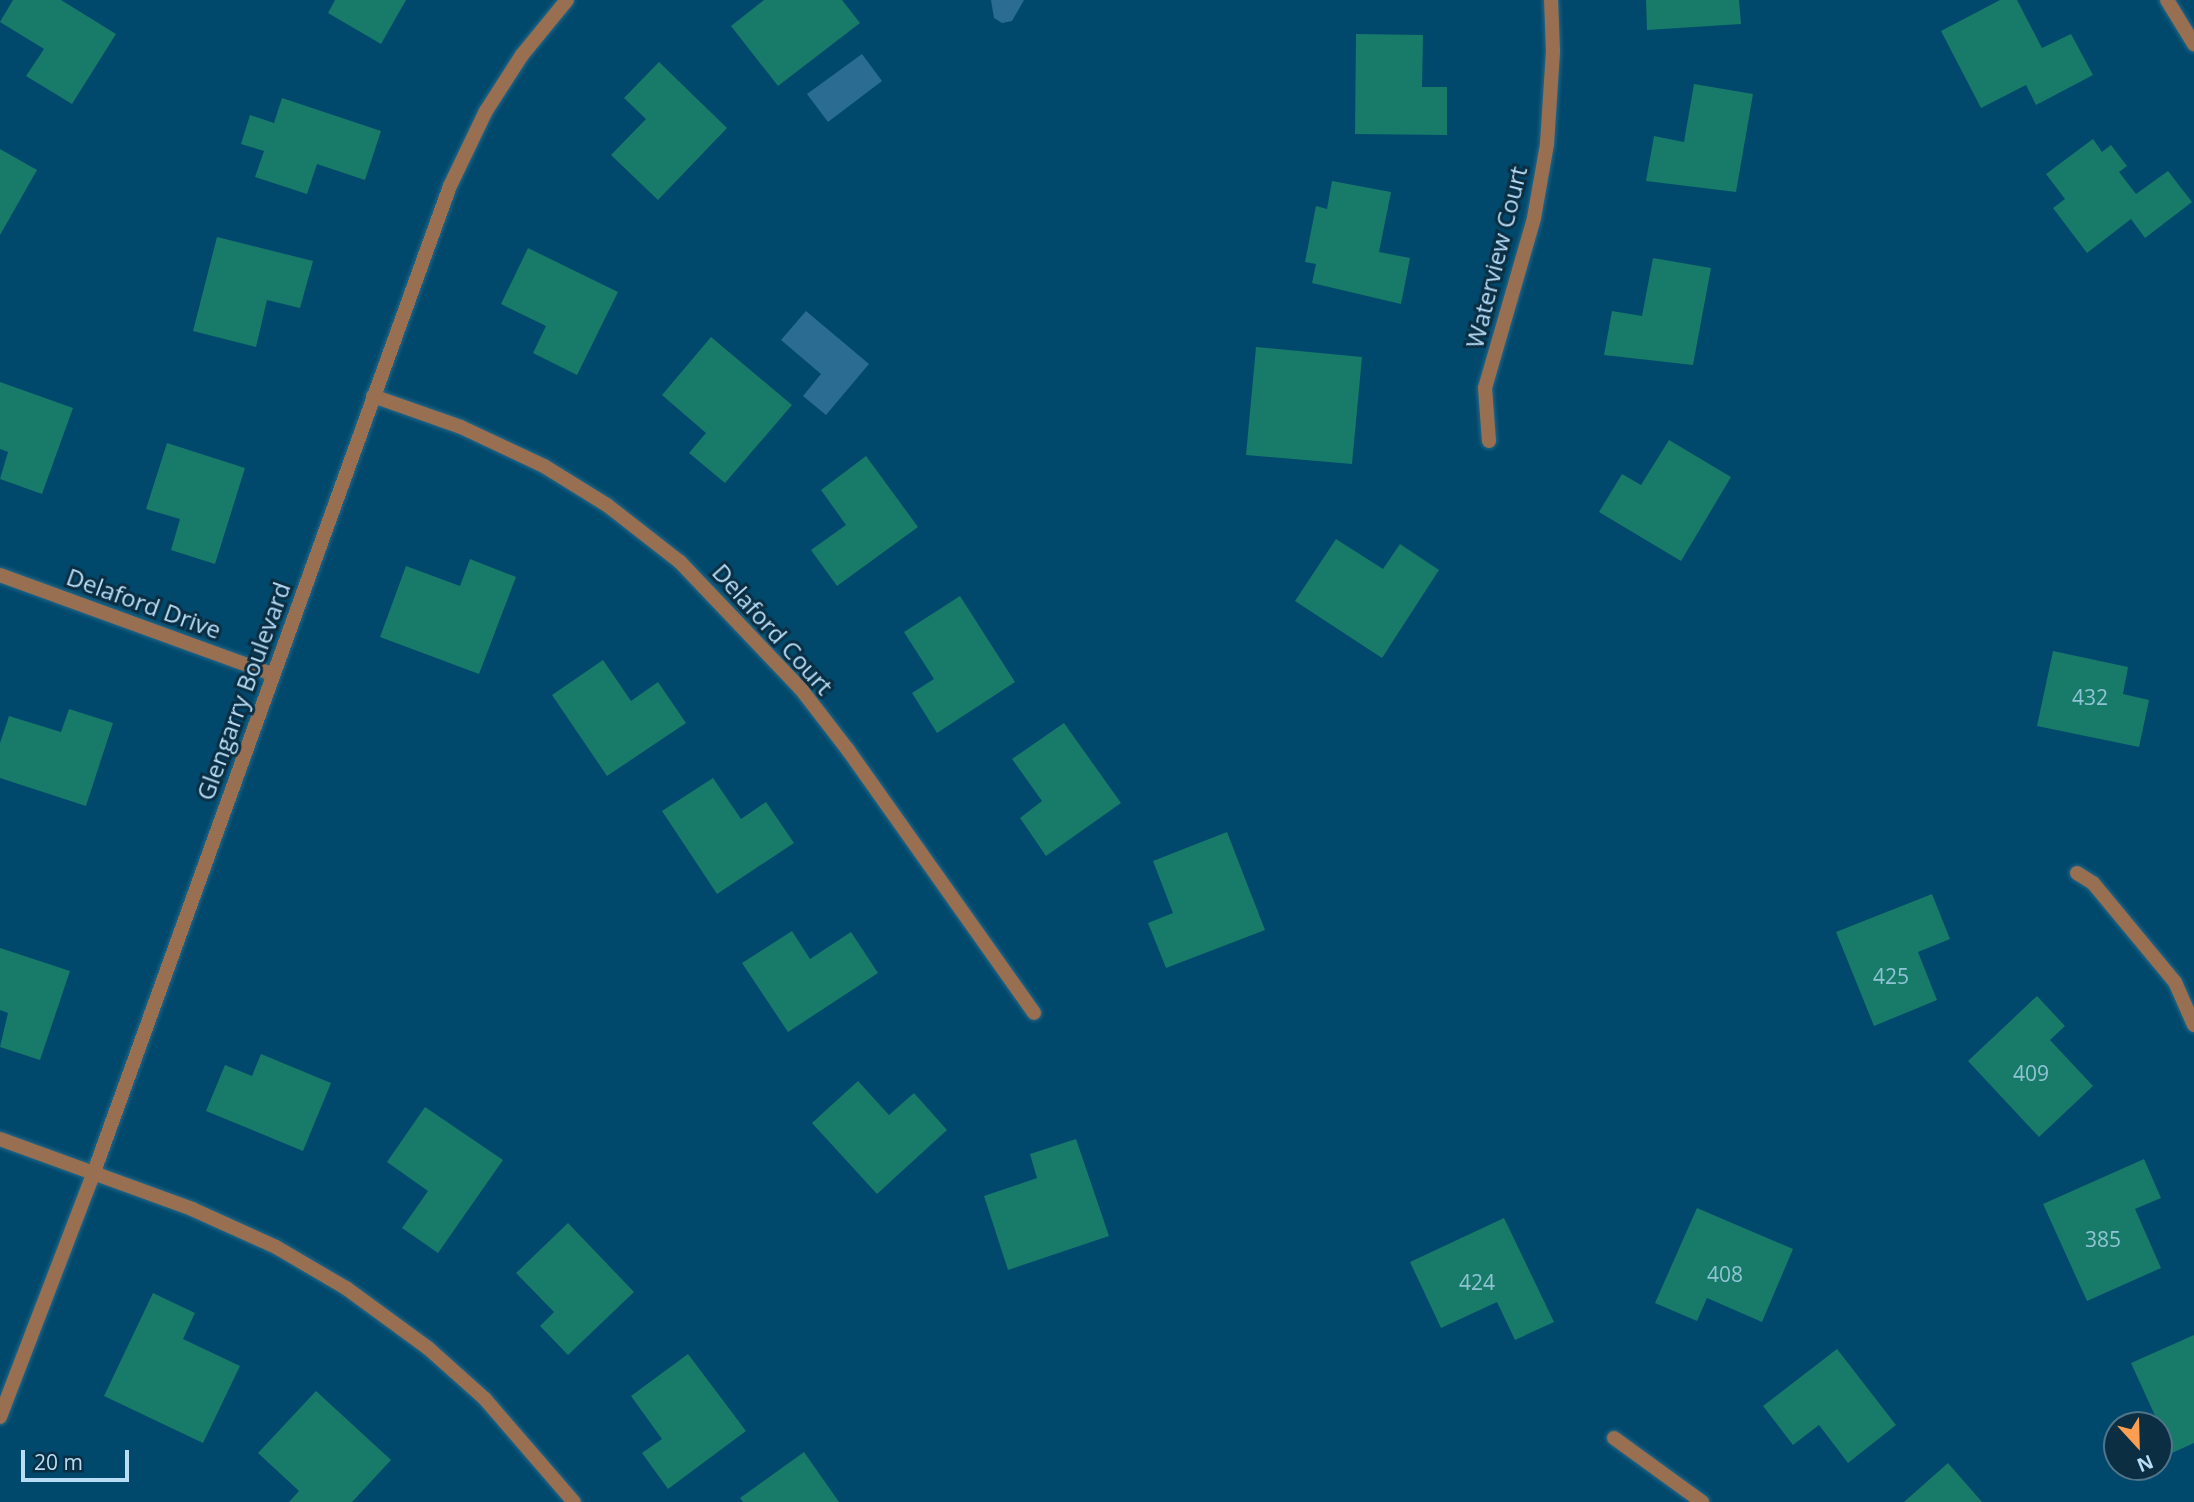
<!DOCTYPE html>
<style>
body{margin:0}
#map{position:relative;width:2194px;height:1502px;overflow:hidden;background:#00496c;font-family:"Open Sans",sans-serif}
div>[style]{position:absolute}
[style*='--x']{left:calc(var(--x)*1px);top:calc(var(--y)*1px);width:calc(var(--w)*1px);rotate:calc(var(--a)*1deg)}
.water>*{inset:0;background:#2b6c92}
.building>*{inset:0;background:#187a69}
.roads{filter:drop-shadow(0 0 2px #256788) drop-shadow(0 0 2px #256788)}
.minor>*{height:14px;margin:-7px;padding:0 7px;transform-origin:7px;border-radius:7px;background:#987051}
span{translate:-50% -50%;white-space:nowrap;text-align:center;line-height:1.15;-webkit-text-stroke:6px #0b2e42;paint-order:stroke}
.number-label{font-size:21px;color:#8fc4d4}
.number-label span{-webkit-text-stroke-width:0}
.street-label{font-size:24px;color:#b7ddf7}
.north{position:absolute;left:2103px;top:1411px;width:70px;height:70px;box-sizing:border-box;background:#0b2e42;border:2px solid #50748a;border-radius:50%;rotate:158deg;font-size:19px;font-weight:700;line-height:28px;text-align:center;color:#b7ddf7}
.north::after{content:'';display:block;margin:auto;width:24px;height:32px;background:#fb9e51;clip-path:polygon(50% 0,100% 100%,50% 72%,0 100%)}
.scale{position:absolute;left:21px;top:1450px;width:108px;height:32px;box-sizing:border-box;border:4px solid #b7ddf7;border-top:0;padding-left:9px;font-size:21px;line-height:24px;white-space:nowrap;color:#b7ddf7;-webkit-text-stroke:5px #0b2e42;paint-order:stroke}
</style>
<div id="map">
<div class="water">
<i style="clip-path:polygon(991px 0,1024px 0,1012px 21px,1002px 23px,994px 18px)"></i>
<i style="clip-path:polygon(862px 54px,882px 81px,828px 122px,807px 94px)"></i>
<i style="clip-path:polygon(806px 311px,869px 364px,826px 415px,803px 396px,821px 374px,781px 340px)"></i>
</div>
<div class="building">
<i style="clip-path:polygon(13px 0,61px 0,116px 34px,72px 104px,26px 76px,44px 49px,0 22px)"></i>
<i style="clip-path:polygon(335px 0,406px 0,381px 44px,328px 13px)"></i>
<i style="clip-path:polygon(764px 0,842px 0,860px 23px,778px 86px,731px 26px)"></i>
<i style="clip-path:polygon(1646px 0,1739px 0,1741px 24px,1647px 30px)"></i>
<i style="clip-path:polygon(2000px 0,2017px 0,2042px 48px,2071px 34px,2093px 75px,2036px 105px,2026px 85px,1981px 108px,1941px 31px)"></i>
<i style="clip-path:polygon(1356px 34px,1423px 35px,1422px 87px,1447px 87px,1447px 135px,1355px 134px)"></i>
<i style="clip-path:polygon(659px 62px,727px 128px,658px 200px,611px 155px,646px 119px,624px 98px)"></i>
<i style="clip-path:polygon(1694px 84px,1753px 94px,1736px 192px,1646px 181px,1654px 136px,1684px 142px)"></i>
<i style="clip-path:polygon(282px 98px,381px 131px,365px 180px,317px 164px,307px 194px,255px 177px,264px 151px,241px 144px,250px 115px,274px 123px)"></i>
<i style="clip-path:polygon(2093px 139px,2102px 152px,2111px 145px,2127px 166px,2119px 172px,2136px 194px,2168px 171px,2192px 202px,2145px 238px,2131px 219px,2087px 253px,2053px 208px,2065px 199px,2046px 174px)"></i>
<i style="clip-path:polygon(0 149px,37px 170px,0 235px)"></i>
<i style="clip-path:polygon(1332px 181px,1391px 192px,1379px 252px,1410px 258px,1401px 304px,1312px 283px,1316px 264px,1305px 262px,1316px 206px,1327px 209px)"></i>
<i style="clip-path:polygon(217px 237px,313px 261px,300px 308px,267px 300px,256px 347px,193px 331px)"></i>
<i style="clip-path:polygon(528px 248px,618px 292px,577px 375px,533px 353px,546px 326px,501px 304px)"></i>
<i style="clip-path:polygon(1653px 258px,1711px 268px,1693px 365px,1604px 355px,1612px 311px,1642px 316px)"></i>
<i style="clip-path:polygon(711px 337px,792px 405px,725px 483px,689px 453px,706px 433px,662px 395px)"></i>
<i style="clip-path:polygon(1256px 347px,1362px 357px,1352px 464px,1246px 455px)"></i>
<i style="clip-path:polygon(0 382px,73px 408px,42px 494px,0 479px,8px 452px,0 449px)"></i>
<i style="clip-path:polygon(1669px 440px,1731px 477px,1681px 561px,1599px 512px,1622px 474px,1641px 485px)"></i>
<i style="clip-path:polygon(167px 443px,245px 468px,215px 564px,171px 550px,180px 519px,146px 509px)"></i>
<i style="clip-path:polygon(866px 456px,918px 527px,837px 586px,811px 550px,846px 525px,821px 490px)"></i>
<i style="clip-path:polygon(1336px 539px,1383px 569px,1400px 544px,1439px 570px,1382px 658px,1295px 601px)"></i>
<i style="clip-path:polygon(470px 559px,516px 577px,479px 674px,380px 637px,406px 566px,460px 586px)"></i>
<i style="clip-path:polygon(960px 596px,1015px 682px,937px 733px,912px 693px,934px 679px,904px 632px)"></i>
<i style="clip-path:polygon(2053px 651px,2128px 667px,2123px 694px,2149px 700px,2139px 747px,2037px 726px)"></i>
<i style="clip-path:polygon(603px 660px,631px 701px,658px 682px,686px 723px,607px 776px,552px 695px)"></i>
<i style="clip-path:polygon(69px 709px,113px 723px,86px 806px,0 778px,0 743px,9px 716px,61px 732px)"></i>
<i style="clip-path:polygon(1064px 723px,1121px 803px,1046px 856px,1020px 818px,1042px 801px,1012px 759px)"></i>
<i style="clip-path:polygon(713px 778px,741px 819px,766px 802px,794px 843px,717px 894px,662px 811px)"></i>
<i style="clip-path:polygon(1227px 832px,1265px 930px,1166px 968px,1148px 923px,1173px 913px,1153px 861px)"></i>
<i style="clip-path:polygon(1932px 894px,1950px 939px,1918px 952px,1937px 1000px,1874px 1026px,1836px 932px)"></i>
<i style="clip-path:polygon(792px 931px,810px 959px,851px 932px,878px 973px,788px 1032px,742px 963px)"></i>
<i style="clip-path:polygon(0 948px,70px 971px,40px 1060px,0 1047px,8px 1013px,0 1010px)"></i>
<i style="clip-path:polygon(2037px 996px,2065px 1026px,2050px 1040px,2093px 1086px,2039px 1137px,1968px 1061px)"></i>
<i style="clip-path:polygon(261px 1054px,331px 1083px,303px 1151px,206px 1111px,225px 1065px,252px 1076px)"></i>
<i style="clip-path:polygon(858px 1081px,889px 1115px,914px 1093px,947px 1130px,877px 1194px,812px 1123px)"></i>
<i style="clip-path:polygon(425px 1107px,503px 1160px,438px 1253px,402px 1228px,428px 1191px,387px 1162px)"></i>
<i style="clip-path:polygon(1076px 1139px,1109px 1236px,1008px 1270px,984px 1196px,1037px 1178px,1030px 1154px)"></i>
<i style="clip-path:polygon(2144px 1159px,2161px 1198px,2135px 1209px,2161px 1268px,2087px 1301px,2043px 1204px)"></i>
<i style="clip-path:polygon(1697px 1208px,1793px 1249px,1762px 1322px,1707px 1298px,1697px 1321px,1655px 1303px)"></i>
<i style="clip-path:polygon(1504px 1218px,1554px 1322px,1515px 1340px,1497px 1302px,1441px 1328px,1410px 1262px)"></i>
<i style="clip-path:polygon(568px 1223px,634px 1292px,568px 1355px,540px 1326px,554px 1312px,516px 1273px)"></i>
<i style="clip-path:polygon(153px 1293px,195px 1313px,183px 1339px,240px 1366px,203px 1443px,104px 1396px)"></i>
<i style="clip-path:polygon(2194px 1335px,2194px 1443px,2172px 1453px,2131px 1363px)"></i>
<i style="clip-path:polygon(1837px 1349px,1896px 1425px,1848px 1463px,1819px 1425px,1793px 1445px,1763px 1406px)"></i>
<i style="clip-path:polygon(688px 1354px,746px 1431px,668px 1489px,642px 1453px,662px 1439px,631px 1396px)"></i>
<i style="clip-path:polygon(316px 1391px,391px 1460px,352px 1502px,289px 1502px,299px 1491px,258px 1453px)"></i>
<i style="clip-path:polygon(804px 1452px,839px 1502px,743px 1502px,740px 1498px)"></i>
<i style="clip-path:polygon(1948px 1463px,1982px 1502px,1904px 1502px)"></i>
</div>
<div class="roads">
<div class="minor">
<i style="--x:2167;--y:0;--w:52;--a:58.5"></i>
<i style="--x:373;--y:396;--w:93;--a:19.4"></i>
<i style="--x:461;--y:427;--w:92;--a:25.2"></i>
<i style="--x:544;--y:466;--w:74;--a:31.8"></i>
<i style="--x:607;--y:505;--w:93;--a:38"></i>
<i style="--x:680;--y:562;--w:175;--a:46.4"></i>
<i style="--x:801;--y:689;--w:77;--a:52.4"></i>
<i style="--x:848;--y:750;--w:322;--a:54.7"></i>
<i style="--x:1489;--y:441;--w:53;--a:-94.3"></i>
<i style="--x:1485;--y:388;--w:177;--a:-73.9"></i>
<i style="--x:1534;--y:218;--w:75;--a:-80"></i>
<i style="--x:1547;--y:144;--w:93;--a:-86.3"></i>
<i style="--x:1553;--y:51;--w:51;--a:-92.2"></i>
<i style="--x:0;--y:575;--w:289;--a:20"></i>
<i style="--x:2077;--y:873;--w:19;--a:32"></i>
<i style="--x:2093;--y:883;--w:129;--a:50.4"></i>
<i style="--x:2175;--y:982;--w:47;--a:66.2"></i>
<i style="--x:0;--y:1139;--w:204;--a:20"></i>
<i style="--x:192;--y:1209;--w:92;--a:24.3"></i>
<i style="--x:276;--y:1247;--w:81;--a:30.4"></i>
<i style="--x:346;--y:1288;--w:102;--a:36.2"></i>
<i style="--x:428;--y:1348;--w:76;--a:41.8"></i>
<i style="--x:485;--y:1399;--w:136;--a:49.2"></i>
<i style="--x:0;--y:1417;--w:262;--a:-69"></i>
<i style="--x:94;--y:1172;--w:1048;--a:-70.15"></i>
<i style="--x:450;--y:186;--w:83;--a:-64.4"></i>
<i style="--x:486;--y:111;--w:67;--a:-57.3"></i>
<i style="--x:522;--y:55;--w:71;--a:-50.7"></i>
<i style="--x:1614;--y:1438;--w:109;--a:36"></i>
</div>
</div>
<div class="number-label">
<span style="left:2090px;top:697px">432</span>
<span style="left:1891px;top:976px">425</span>
<span style="left:2031px;top:1073px">409</span>
<span style="left:2103px;top:1239px">385</span>
<span style="left:1725px;top:1274px">408</span>
<span style="left:1477px;top:1282px">424</span>
</div>
<div class="street-label">
<span style="left:1496px;top:257px;rotate:-76deg">Waterview Court</span>
<span style="left:144px;top:603px;rotate:20deg">Delaford Drive</span>
<span style="left:773px;top:629px;rotate:48deg">Delaford Court</span>
<span style="left:243px;top:691px;rotate:-70deg">Glengarry Boulevard</span>
</div>
<div class="north">N</div>
<div class="scale">20 m</div>
</div>
